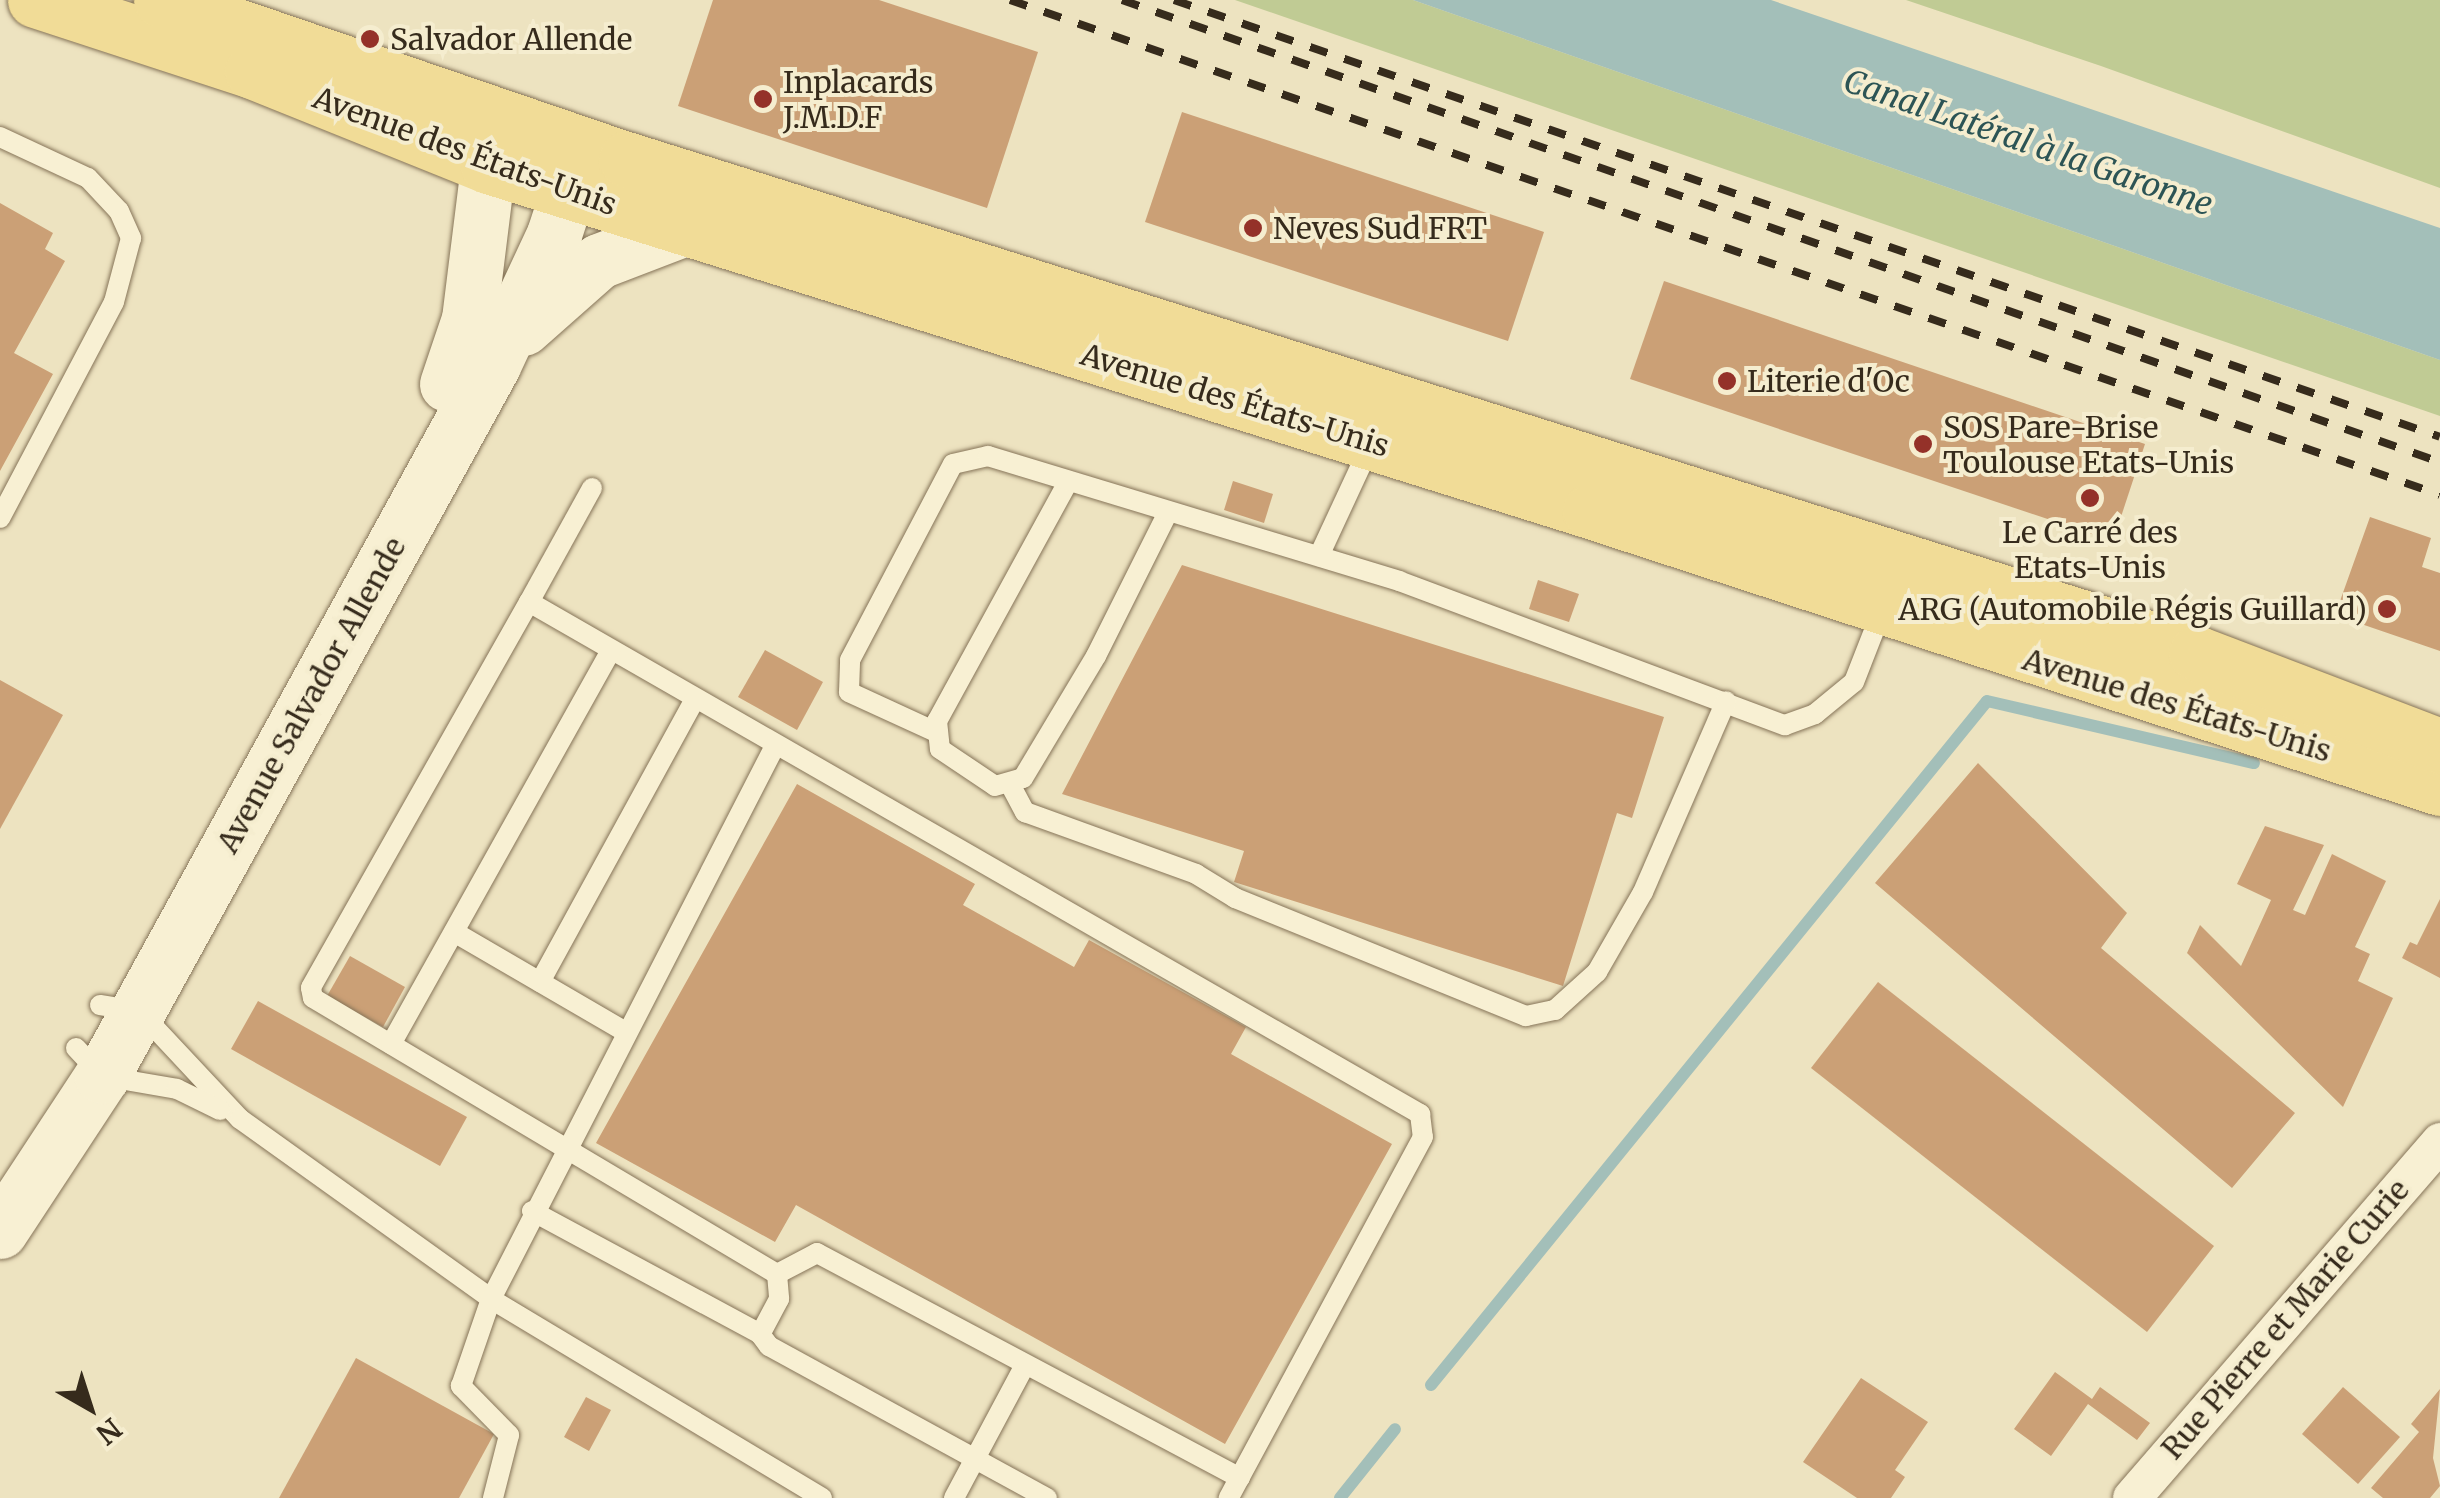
<!DOCTYPE html>
<meta charset="utf-8">
<style>
body{margin:0}
#map{position:relative;width:2440px;height:1498px;overflow:hidden;background:#ede3c0;font-family:Merriweather,serif}
div>[style]{position:absolute}
[style*='--x']{left:calc(var(--x)*1px);top:calc(var(--y)*1px);width:calc(var(--w)*1px);rotate:calc(var(--a)*1deg)}
.green>*{inset:0;background:#c0cb94}
.water>*{inset:0;background:#a3bfb9}
.stream>*{height:12px;margin:-6px;padding:0 6px;transform-origin:6px;border-radius:6px;background:#a3bfb9}
.building>*{inset:0;background:#cba076}
.roads{filter:drop-shadow(0 0 2px #867458) drop-shadow(0 0 2px #867458)}
.lane>*{height:20px;margin:-10px;padding:0 10px;transform-origin:10px;border-radius:10px;background:#f8f0d3}
.street>*{height:38px;margin:-19px;padding:0 19px;transform-origin:19px;border-radius:19px;background:#f8f0d3}
.secondary>*{height:55px;margin:-27.5px;padding:0 27.5px;transform-origin:27.5px;border-radius:27.5px;background:#f8f0d3}
.primary>*{height:55px;margin:-27.5px;padding:0 27.5px;transform-origin:27.5px;border-radius:27.5px;background:#f1dc97}
.rail>*{height:8px;margin-top:-4px;transform-origin:0;background:repeating-linear-gradient(90deg,#362b1c 0 18px,transparent 0 36px)}
.dots>*{width:28px;height:28px;translate:-50% -50%;box-sizing:border-box;border:5px solid #f5edcf;border-radius:50%}
span{translate:-50% -50%;white-space:nowrap;text-align:center;line-height:1.15;-webkit-text-stroke:8px #f5edcf;paint-order:stroke}
.poi-label{font-size:30px;color:#362b1c}
.left{translate:0 -50%;text-align:left}
.right{translate:-100% -50%;text-align:right}
.street-label{font-size:30px;color:#362b1c}
.water-label{font-size:32px;color:#2c5455;font-style:italic}
.north{position:absolute;left:40px;top:1358px;width:100px;height:100px;-webkit-text-stroke:8px #f5edcf;paint-order:stroke;rotate:141deg;font-size:28px;font-weight:700;line-height:40px;text-align:center;color:#362b1c}
.north::after{content:'';display:block;margin:auto;width:35px;height:45px;background:#362b1c;clip-path:polygon(50% 0,100% 100%,50% 72%,0 100%)}
</style>
<div id="map">
<div class="green">
<i style="clip-path:polygon(1235px 0,1413px 0,2440px 360px,2440px 416px)"></i>
<i style="clip-path:polygon(1906px 0,2440px 0,2440px 188px,2101px 66px)"></i>
</div>
<div class="water">
<i style="clip-path:polygon(1413px 0,1771px 0,2440px 228px,2440px 360px)"></i>
</div>
<div class="stream">
<i style="--x:1431;--y:1385;--w:881;--a:-50.89"></i>
<i style="--x:1987;--y:701;--w:274;--a:13.1"></i>
<i style="--x:1340;--y:1498;--w:88;--a:-51.4"></i>
</div>
<div class="building">
<i style="clip-path:polygon(713px 0,879px 0,1038px 52px,987px 208px,678px 106px)"></i>
<i style="clip-path:polygon(1182px 112px,1544px 232px,1508px 341px,1145px 222px)"></i>
<i style="clip-path:polygon(0 203px,53px 233px,45px 249px,65px 261px,14px 353px,53px 374px,0 471px)"></i>
<i style="clip-path:polygon(1664px 281px,2145px 444px,2113px 541px,1630px 379px)"></i>
<i style="clip-path:polygon(1233px 481px,1273px 494px,1264px 523px,1224px 510px)"></i>
<i style="clip-path:polygon(2370px 517px,2431px 538px,2422px 567px,2440px 573px,2440px 651px,2335px 615px)"></i>
<i style="clip-path:polygon(1182px 565px,1664px 717px,1632px 818px,1617px 813px,1563px 986px,1234px 882px,1244px 851px,1062px 794px)"></i>
<i style="clip-path:polygon(1538px 580px,1579px 594px,1569px 622px,1529px 609px)"></i>
<i style="clip-path:polygon(765px 650px,823px 682px,797px 730px,738px 697px)"></i>
<i style="clip-path:polygon(0 680px,63px 715px,0 829px)"></i>
<i style="clip-path:polygon(1978px 763px,2127px 913px,2101px 948px,2295px 1113px,2232px 1188px,1875px 883px)"></i>
<i style="clip-path:polygon(797px 784px,975px 884px,963px 905px,1074px 967px,1089px 940px,1246px 1027px,1231px 1054px,1392px 1144px,1225px 1444px,796px 1205px,775px 1242px,596px 1143px)"></i>
<i style="clip-path:polygon(2265px 826px,2324px 845px,2293px 910px,2305px 915px,2332px 854px,2386px 881px,2355px 947px,2370px 954px,2358px 981px,2393px 998px,2343px 1107px,2187px 953px,2200px 925px,2241px 966px,2271px 900px,2237px 884px)"></i>
<i style="clip-path:polygon(2440px 899px,2440px 978px,2402px 958px,2410px 942px,2417px 945px)"></i>
<i style="clip-path:polygon(350px 956px,405px 987px,383px 1027px,327px 996px)"></i>
<i style="clip-path:polygon(1878px 982px,2214px 1246px,2147px 1332px,1811px 1068px)"></i>
<i style="clip-path:polygon(258px 1001px,467px 1117px,440px 1166px,231px 1049px)"></i>
<i style="clip-path:polygon(356px 1358px,494px 1434px,459px 1498px,279px 1498px)"></i>
<i style="clip-path:polygon(2055px 1372px,2092px 1399px,2100px 1387px,2150px 1423px,2137px 1440px,2088px 1404px,2051px 1456px,2014px 1429px)"></i>
<i style="clip-path:polygon(1861px 1378px,1928px 1422px,1895px 1470px,1905px 1477px,1891px 1498px,1857px 1498px,1803px 1462px)"></i>
<i style="clip-path:polygon(2343px 1387px,2400px 1437px,2358px 1484px,2302px 1434px)"></i>
<i style="clip-path:polygon(2440px 1389px,2433px 1458px,2440px 1486px,2430px 1498px,2383px 1498px,2371px 1488px,2419px 1432px,2411px 1424px)"></i>
<i style="clip-path:polygon(586px 1397px,611px 1410px,589px 1451px,564px 1437px)"></i>
</div>
<div class="roads">
<div class="lane">
<i style="--x:0;--y:137;--w:97;--a:25"></i>
<i style="--x:88;--y:178;--w:45;--a:46.8"></i>
<i style="--x:119;--y:211;--w:30;--a:66"></i>
<i style="--x:131;--y:238;--w:66;--a:104.9"></i>
<i style="--x:114;--y:302;--w:244;--a:117.8"></i>
<i style="--x:1068;--y:482;--w:273;--a:118.7"></i>
<i style="--x:937;--y:721;--w:28;--a:84"></i>
<i style="--x:940;--y:749;--w:66;--a:33.9"></i>
<i style="--x:995;--y:786;--w:29;--a:-16"></i>
<i style="--x:1023;--y:778;--w:142;--a:-59.1"></i>
<i style="--x:1096;--y:656;--w:157;--a:-63.4"></i>
<i style="--x:592;--y:488;--w:130;--a:118.9"></i>
<i style="--x:529;--y:602;--w:1028;--a:29.88"></i>
<i style="--x:1420;--y:1114;--w:23;--a:83"></i>
<i style="--x:1423;--y:1137;--w:410;--a:118.3"></i>
<i style="--x:1319;--y:556;--w:123;--a:-65.1"></i>
<i style="--x:529;--y:602;--w:443;--a:119.5"></i>
<i style="--x:311;--y:988;--w:10;--a:79"></i>
<i style="--x:313;--y:998;--w:540;--a:30.75"></i>
<i style="--x:777;--y:1274;--w:25;--a:85"></i>
<i style="--x:779;--y:1299;--w:40;--a:118"></i>
<i style="--x:760;--y:1334;--w:15;--a:53"></i>
<i style="--x:769;--y:1346;--w:317;--a:28.7"></i>
<i style="--x:938;--y:733;--w:98;--a:-155.3"></i>
<i style="--x:849;--y:692;--w:32;--a:-88"></i>
<i style="--x:850;--y:660;--w:221;--a:-62.3"></i>
<i style="--x:953;--y:464;--w:36;--a:-13"></i>
<i style="--x:988;--y:456;--w:430;--a:16.9"></i>
<i style="--x:1399;--y:581;--w:412;--a:20.5"></i>
<i style="--x:1785;--y:725;--w:32;--a:-20"></i>
<i style="--x:1815;--y:714;--w:50;--a:-39.4"></i>
<i style="--x:1854;--y:682;--w:77;--a:-68.7"></i>
<i style="--x:1011;--y:786;--w:30;--a:62"></i>
<i style="--x:1025;--y:812;--w:182;--a:19.9"></i>
<i style="--x:1196;--y:874;--w:46;--a:31.6"></i>
<i style="--x:1235;--y:898;--w:314;--a:22.1"></i>
<i style="--x:1526;--y:1016;--w:30;--a:-12"></i>
<i style="--x:1555;--y:1010;--w:57;--a:-42.1"></i>
<i style="--x:1597;--y:972;--w:92;--a:-60.1"></i>
<i style="--x:1643;--y:892;--w:208;--a:-66.5"></i>
<i style="--x:454;--y:932;--w:199;--a:30.2"></i>
<i style="--x:540;--y:982;--w:323;--a:-61.3"></i>
<i style="--x:100;--y:1005;--w:39;--a:9"></i>
<i style="--x:139;--y:1011;--w:148;--a:46.9"></i>
<i style="--x:240;--y:1119;--w:309;--a:35.6"></i>
<i style="--x:491;--y:1299;--w:386;--a:31"></i>
<i style="--x:391;--y:1044;--w:451;--a:-60.8"></i>
<i style="--x:76;--y:1048;--w:38;--a:47"></i>
<i style="--x:102;--y:1076;--w:76;--a:9.8"></i>
<i style="--x:177;--y:1089;--w:48;--a:26"></i>
<i style="--x:532;--y:1211;--w:259;--a:28.3"></i>
<i style="--x:777;--y:1274;--w:45;--a:-27.7"></i>
<i style="--x:817;--y:1253;--w:479;--a:28"></i>
<i style="--x:493;--y:1498;--w:65;--a:-75.7"></i>
<i style="--x:509;--y:1435;--w:69;--a:-134.4"></i>
<i style="--x:461;--y:1386;--w:92;--a:-71"></i>
<i style="--x:491;--y:1299;--w:622;--a:-62.82"></i>
<i style="--x:954;--y:1498;--w:151;--a:-61.9"></i>
</div>
<div class="street">
<i style="--x:2132;--y:1498;--w:471;--a:-49.1"></i>
</div>
<div class="secondary">
<i style="--x:523;--y:328;--w:101;--a:-41.4"></i>
<i style="--x:599;--y:261;--w:90;--a:-20.9"></i>
<i style="--x:447;--y:384;--w:69;--a:-71.3"></i>
<i style="--x:469;--y:319;--w:154;--a:-82.9"></i>
<i style="--x:488;--y:166;--w:45;--a:-54.9"></i>
<i style="--x:0;--y:1231;--w:186;--a:-56.7"></i>
<i style="--x:102;--y:1076;--w:811;--a:-61.19"></i>
<i style="--x:493;--y:365;--w:145;--a:-65"></i>
<i style="--x:554;--y:234;--w:45;--a:-72"></i>
<i style="--x:568;--y:191;--w:46;--a:-92.5"></i>
</div>
<div class="primary">
<i style="--x:35;--y:0;--w:228;--a:18.1"></i>
<i style="--x:252;--y:71;--w:254;--a:21.9"></i>
<i style="--x:488;--y:166;--w:1155;--a:17.38"></i>
<i style="--x:1590;--y:511;--w:894;--a:18.05"></i>
<i style="--x:161;--y:0;--w:491;--a:18.9"></i>
<i style="--x:626;--y:159;--w:1646;--a:17.47"></i>
<i style="--x:2196;--y:653;--w:261;--a:20.9"></i>
</div>
</div>
<div class="rail">
<i style="--x:1010;--y:0;--w:1513;--a:19.09"></i>
<i style="--x:1122;--y:0;--w:1397;--a:19.32"></i>
<i style="--x:1174;--y:0;--w:1339;--a:19.04"></i>
</div>
<div class="dots">
<i style="left:370px;top:39px;background:#943129"></i>
<i style="left:763px;top:99px;background:#943129"></i>
<i style="left:1253px;top:228px;background:#943129"></i>
<i style="left:1727px;top:381px;background:#943129"></i>
<i style="left:1923px;top:444px;background:#943129"></i>
<i style="left:2090px;top:498px;background:#943129"></i>
<i style="left:2387px;top:609px;background:#943129"></i>
</div>
<div class="poi-label">
<span class="left" style="left:390px;top:39px">Salvador Allende</span>
<span class="left" style="left:783px;top:99px">Inplacards<br>J.M.D.F</span>
<span class="left" style="left:1273px;top:228px">Neves Sud FRT</span>
<span class="left" style="left:1747px;top:381px">Literie d'Oc</span>
<span class="left" style="left:1943px;top:444px">SOS Pare-Brise<br>Toulouse Etats-Unis</span>
<span style="left:2090px;top:549px">Le Carré des<br>Etats-Unis</span>
<span class="right" style="left:2367px;top:609px">ARG (Automobile Régis Guillard)</span>
</div>
<div class="street-label">
<span style="left:465px;top:151px;rotate:20deg">Avenue des États-Unis</span>
<span style="left:1235px;top:400px;rotate:17deg">Avenue des États-Unis</span>
<span style="left:311px;top:695px;rotate:-61deg">Avenue Salvador Allende</span>
<span style="left:2177px;top:705px;rotate:17deg">Avenue des États-Unis</span>
<span style="left:2285px;top:1319px;rotate:-49deg">Rue Pierre et Marie Curie</span>
</div>
<div class="water-label">
<span style="left:2028px;top:143px;rotate:19deg">Canal Latéral à la Garonne</span>
</div>
<div class="north">N</div>
</div>
